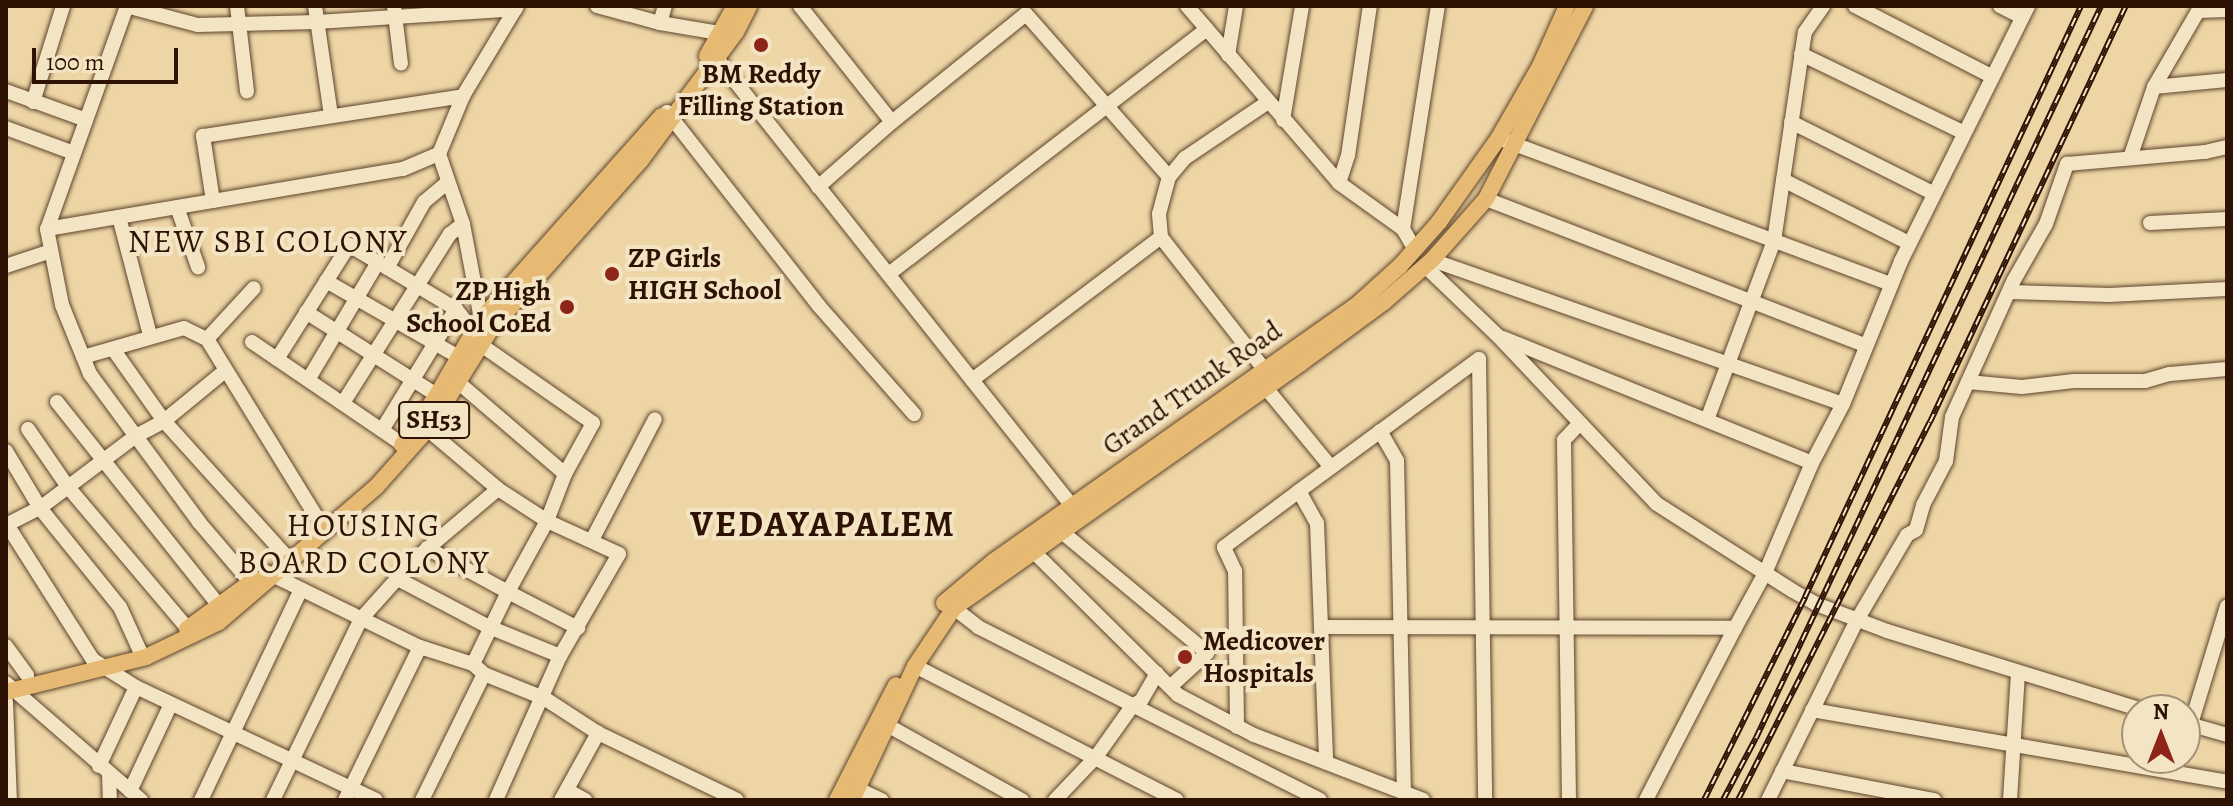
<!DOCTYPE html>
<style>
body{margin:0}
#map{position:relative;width:2233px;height:806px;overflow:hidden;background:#edd5a5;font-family:Alegreya,serif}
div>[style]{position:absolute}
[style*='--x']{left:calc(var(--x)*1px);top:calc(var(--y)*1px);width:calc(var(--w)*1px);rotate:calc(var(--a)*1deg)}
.roads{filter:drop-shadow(0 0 2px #5e432c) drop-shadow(0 0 2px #5e432c)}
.minor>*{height:14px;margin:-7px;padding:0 7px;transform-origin:7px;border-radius:7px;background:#f3e4c4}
.major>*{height:16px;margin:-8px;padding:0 8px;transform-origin:8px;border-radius:8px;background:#e6ba72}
.rail>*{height:6px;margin-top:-3px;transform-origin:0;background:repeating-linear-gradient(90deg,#f3e4c4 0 9px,#2e1203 0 18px);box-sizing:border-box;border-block:2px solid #2e1203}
.dots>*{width:22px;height:22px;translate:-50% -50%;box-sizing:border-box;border:4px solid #f3e4c4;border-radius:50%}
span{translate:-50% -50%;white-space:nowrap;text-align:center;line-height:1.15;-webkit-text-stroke:8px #f3e4c4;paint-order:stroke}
.shield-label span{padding:2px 6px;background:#f3e4c4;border:2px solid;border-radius:6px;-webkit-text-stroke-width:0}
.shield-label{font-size:26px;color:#2e1203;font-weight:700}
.poi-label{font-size:28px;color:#2e1203;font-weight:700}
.left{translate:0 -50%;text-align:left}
.right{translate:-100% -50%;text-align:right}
.street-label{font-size:28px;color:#2e1203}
.quarter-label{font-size:32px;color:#2e1203;letter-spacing:2px}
.district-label{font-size:36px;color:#2e1203;font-weight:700;letter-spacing:2px}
.frame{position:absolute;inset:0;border:8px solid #2e1203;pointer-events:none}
.north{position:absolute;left:2121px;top:694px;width:80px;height:80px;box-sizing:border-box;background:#f3e4c4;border:2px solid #a49077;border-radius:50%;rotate:0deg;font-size:22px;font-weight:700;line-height:32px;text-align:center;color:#2e1203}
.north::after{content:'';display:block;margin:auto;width:28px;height:36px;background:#8f2418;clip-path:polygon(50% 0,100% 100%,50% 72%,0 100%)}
.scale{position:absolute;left:32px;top:48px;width:146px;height:36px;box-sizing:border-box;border:4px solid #2e1203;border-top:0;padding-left:10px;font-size:24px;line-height:28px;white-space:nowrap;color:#2e1203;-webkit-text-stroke:6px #f3e4c4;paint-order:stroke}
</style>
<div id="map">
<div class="roads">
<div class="minor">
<i style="--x:126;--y:6;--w:74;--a:14.8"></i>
<i style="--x:198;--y:25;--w:119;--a:-1.4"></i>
<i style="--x:317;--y:22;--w:199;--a:-3.7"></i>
<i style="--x:127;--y:6;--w:237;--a:109.7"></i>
<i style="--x:47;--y:229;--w:77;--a:78.8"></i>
<i style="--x:62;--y:305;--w:74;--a:67.9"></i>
<i style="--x:90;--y:374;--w:184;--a:53.6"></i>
<i style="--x:199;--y:522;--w:79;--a:49.6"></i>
<i style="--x:237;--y:6;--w:86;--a:83.3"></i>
<i style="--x:315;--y:6;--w:111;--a:81.7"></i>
<i style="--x:394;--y:6;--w:58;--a:83.1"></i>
<i style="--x:597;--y:6;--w:65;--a:15.1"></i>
<i style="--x:660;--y:23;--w:60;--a:9.6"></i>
<i style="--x:800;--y:6;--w:148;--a:51.6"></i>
<i style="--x:892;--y:122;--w:172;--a:-38.9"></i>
<i style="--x:1026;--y:14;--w:217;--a:48.7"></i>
<i style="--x:1187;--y:6;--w:233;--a:49.3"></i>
<i style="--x:1339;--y:183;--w:79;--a:35.7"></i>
<i style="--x:1403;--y:229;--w:22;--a:60"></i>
<i style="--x:1855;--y:6;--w:153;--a:27.2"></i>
<i style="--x:2000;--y:6;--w:25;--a:27"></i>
<i style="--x:2199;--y:11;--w:28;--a:-2"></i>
<i style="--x:660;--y:23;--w:18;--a:-74"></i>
<i style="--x:711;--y:51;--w:581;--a:51.57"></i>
<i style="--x:1801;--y:54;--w:179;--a:25.8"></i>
<i style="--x:1228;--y:55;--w:50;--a:-80.7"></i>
<i style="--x:2154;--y:87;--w:73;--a:-5.5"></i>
<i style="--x:6;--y:91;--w:85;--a:19.9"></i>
<i style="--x:33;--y:102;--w:101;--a:-72.6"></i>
<i style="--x:667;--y:112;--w:246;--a:51.9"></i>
<i style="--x:819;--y:306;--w:144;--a:48.7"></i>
<i style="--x:1283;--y:120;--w:116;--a:-80.5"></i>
<i style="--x:1791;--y:122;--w:159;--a:26.6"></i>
<i style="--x:6;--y:128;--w:72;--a:20.2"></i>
<i style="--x:1506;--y:141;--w:411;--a:20.4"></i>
<i style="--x:2130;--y:158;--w:75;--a:-71.3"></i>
<i style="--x:2154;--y:87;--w:94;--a:-59.9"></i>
<i style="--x:1783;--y:180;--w:141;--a:26.6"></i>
<i style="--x:1339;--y:183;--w:28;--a:-72"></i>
<i style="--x:1348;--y:156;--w:152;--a:-81.7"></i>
<i style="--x:818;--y:187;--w:98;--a:-41.3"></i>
<i style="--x:1486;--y:199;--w:407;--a:21.1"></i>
<i style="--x:213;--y:201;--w:66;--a:-98.7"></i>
<i style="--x:203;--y:136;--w:263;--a:-8.7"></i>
<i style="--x:177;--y:207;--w:64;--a:70.7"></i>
<i style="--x:119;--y:217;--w:122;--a:75.3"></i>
<i style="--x:2150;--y:223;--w:77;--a:-3"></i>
<i style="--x:463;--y:224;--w:74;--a:-108.9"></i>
<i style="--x:439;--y:154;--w:63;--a:-67.5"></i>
<i style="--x:463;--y:96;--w:105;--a:-59"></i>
<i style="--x:47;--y:229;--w:361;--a:-9.6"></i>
<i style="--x:403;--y:169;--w:39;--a:-23"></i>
<i style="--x:1403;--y:229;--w:226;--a:-81.1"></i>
<i style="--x:1432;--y:260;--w:435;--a:19.3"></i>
<i style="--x:6;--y:266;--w:47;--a:-18.4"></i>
<i style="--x:1425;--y:266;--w:101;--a:43.8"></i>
<i style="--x:1498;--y:336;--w:231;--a:46.6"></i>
<i style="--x:1657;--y:504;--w:161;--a:32.6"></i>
<i style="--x:1793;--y:591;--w:26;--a:29"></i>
<i style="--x:1816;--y:604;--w:76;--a:20.8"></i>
<i style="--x:1887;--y:631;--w:267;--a:17.2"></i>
<i style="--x:387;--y:268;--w:76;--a:-60.7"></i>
<i style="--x:424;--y:202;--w:31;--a:-40"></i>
<i style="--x:890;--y:273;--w:400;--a:-37.6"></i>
<i style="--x:326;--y:281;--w:151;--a:29.8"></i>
<i style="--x:2010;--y:292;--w:99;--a:1.7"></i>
<i style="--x:2109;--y:295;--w:118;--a:-2.9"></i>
<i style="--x:306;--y:312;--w:155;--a:32.4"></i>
<i style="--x:1503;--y:338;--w:333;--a:22"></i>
<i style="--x:1812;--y:463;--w:120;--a:113.1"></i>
<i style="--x:1765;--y:573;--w:63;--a:118.6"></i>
<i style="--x:207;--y:339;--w:69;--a:-47.3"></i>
<i style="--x:474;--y:340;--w:145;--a:34.9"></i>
<i style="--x:593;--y:423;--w:58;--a:118.8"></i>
<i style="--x:252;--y:342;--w:181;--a:34.2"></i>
<i style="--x:113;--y:349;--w:88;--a:54.7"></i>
<i style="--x:164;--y:421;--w:181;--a:47.9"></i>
<i style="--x:83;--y:357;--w:105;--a:-16"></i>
<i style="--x:184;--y:328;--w:25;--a:26"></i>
<i style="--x:207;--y:339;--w:216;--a:58.4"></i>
<i style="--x:277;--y:359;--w:135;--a:-57.7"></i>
<i style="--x:349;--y:245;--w:125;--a:30.9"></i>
<i style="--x:456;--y:309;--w:28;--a:52"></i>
<i style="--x:1264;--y:369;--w:167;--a:-128"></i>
<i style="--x:1161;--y:237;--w:23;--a:-95"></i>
<i style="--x:1159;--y:214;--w:38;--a:-75"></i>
<i style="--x:1169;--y:177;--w:25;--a:-50"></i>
<i style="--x:1185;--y:158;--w:100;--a:-34"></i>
<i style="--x:452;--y:377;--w:149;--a:40.6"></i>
<i style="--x:565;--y:474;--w:50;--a:111"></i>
<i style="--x:547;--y:521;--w:81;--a:118.8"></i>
<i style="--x:508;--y:592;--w:79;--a:27.2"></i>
<i style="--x:308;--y:380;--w:137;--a:-59.3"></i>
<i style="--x:972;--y:380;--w:237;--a:-37.1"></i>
<i style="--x:1968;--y:382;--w:54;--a:5.3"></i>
<i style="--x:2022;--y:387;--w:52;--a:-6.6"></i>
<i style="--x:2074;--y:381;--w:71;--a:0"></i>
<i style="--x:2145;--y:381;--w:26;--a:-16"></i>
<i style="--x:2170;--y:374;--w:57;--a:-5"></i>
<i style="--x:1266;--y:388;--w:102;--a:50.6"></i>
<i style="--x:57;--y:402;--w:260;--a:51.5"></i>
<i style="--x:343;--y:403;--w:200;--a:-57.7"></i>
<i style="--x:450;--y:234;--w:16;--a:-38"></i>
<i style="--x:463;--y:224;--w:97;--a:79.3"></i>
<i style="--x:1707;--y:420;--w:191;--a:-69.5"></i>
<i style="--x:1774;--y:241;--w:211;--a:-81.6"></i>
<i style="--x:1805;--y:32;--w:32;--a:-55"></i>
<i style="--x:420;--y:423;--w:102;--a:40.2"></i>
<i style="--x:498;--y:489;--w:59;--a:33.1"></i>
<i style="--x:547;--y:521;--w:79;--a:24.6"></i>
<i style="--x:619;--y:554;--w:118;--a:120"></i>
<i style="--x:560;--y:656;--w:158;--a:114"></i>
<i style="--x:28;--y:429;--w:70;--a:55.4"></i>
<i style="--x:68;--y:487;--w:186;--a:49.8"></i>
<i style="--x:382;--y:430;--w:142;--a:-58.6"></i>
<i style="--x:1380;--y:431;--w:34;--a:60"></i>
<i style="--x:1397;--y:461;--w:332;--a:88.8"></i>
<i style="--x:6;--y:451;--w:66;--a:59.2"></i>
<i style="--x:40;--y:508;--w:127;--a:51.1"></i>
<i style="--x:120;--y:607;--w:48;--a:65.6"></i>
<i style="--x:1812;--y:463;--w:67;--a:-62.3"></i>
<i style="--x:1843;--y:404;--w:154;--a:-67.9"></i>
<i style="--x:1901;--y:261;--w:285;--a:-63.5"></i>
<i style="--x:1299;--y:491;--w:223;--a:-36.3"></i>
<i style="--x:1479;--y:359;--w:441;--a:89.2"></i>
<i style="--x:6;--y:523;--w:162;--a:57.6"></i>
<i style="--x:93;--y:660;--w:51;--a:32.1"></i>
<i style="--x:136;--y:687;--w:265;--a:25.2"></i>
<i style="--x:6;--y:525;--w:38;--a:-27"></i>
<i style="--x:40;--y:508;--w:120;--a:-36.9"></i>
<i style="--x:136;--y:436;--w:32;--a:-28"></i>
<i style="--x:164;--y:421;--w:80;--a:-39.4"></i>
<i style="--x:1062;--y:532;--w:189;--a:39.8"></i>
<i style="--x:1207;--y:653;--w:50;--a:137.4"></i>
<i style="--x:592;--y:540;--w:136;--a:-62.5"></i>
<i style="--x:427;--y:548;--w:92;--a:28.5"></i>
<i style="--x:508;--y:592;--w:80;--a:115.9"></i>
<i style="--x:1033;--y:551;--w:204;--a:44.8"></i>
<i style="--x:1178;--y:695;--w:86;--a:27.8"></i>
<i style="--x:1254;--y:735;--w:181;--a:21"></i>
<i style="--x:266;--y:572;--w:171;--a:26"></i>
<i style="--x:420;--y:647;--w:56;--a:17.8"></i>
<i style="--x:473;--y:664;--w:15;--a:42"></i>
<i style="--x:484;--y:674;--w:65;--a:21.8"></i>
<i style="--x:544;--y:698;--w:64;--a:32.9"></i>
<i style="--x:598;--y:733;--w:154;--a:25.7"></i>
<i style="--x:396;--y:578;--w:105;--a:27.8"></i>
<i style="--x:489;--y:627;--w:77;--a:22.2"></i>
<i style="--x:954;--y:608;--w:31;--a:38"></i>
<i style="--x:978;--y:627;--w:383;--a:26.8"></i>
<i style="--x:1321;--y:627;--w:414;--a:0.1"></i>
<i style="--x:1735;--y:628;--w:194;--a:117.4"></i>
<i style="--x:6;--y:646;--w:36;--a:54"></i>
<i style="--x:915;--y:666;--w:294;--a:27.1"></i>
<i style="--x:6;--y:683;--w:179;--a:40.9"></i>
<i style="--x:6;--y:702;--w:98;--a:87.7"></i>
<i style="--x:1812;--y:710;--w:421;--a:9.8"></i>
<i style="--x:878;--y:720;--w:165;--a:29.1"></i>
<i style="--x:2185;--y:723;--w:44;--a:15.9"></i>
<i style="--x:2191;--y:724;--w:123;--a:-73"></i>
<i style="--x:1237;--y:727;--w:156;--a:-90.7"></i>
<i style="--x:1235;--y:571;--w:26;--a:-115"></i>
<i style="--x:1224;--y:547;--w:94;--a:-36.7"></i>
<i style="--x:1299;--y:491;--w:37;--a:61"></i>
<i style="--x:1317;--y:523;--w:239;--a:87.8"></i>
<i style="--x:99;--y:766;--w:87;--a:-64.9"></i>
<i style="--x:1782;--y:771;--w:155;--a:10.8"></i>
<i style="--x:109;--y:774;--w:26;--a:88"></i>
<i style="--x:858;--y:789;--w:26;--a:25"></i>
<i style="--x:567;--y:790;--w:21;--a:29"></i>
<i style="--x:130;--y:791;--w:96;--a:-64.8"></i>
<i style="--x:201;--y:800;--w:233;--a:-64.6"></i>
<i style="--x:273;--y:800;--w:201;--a:-64.1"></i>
<i style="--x:361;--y:619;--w:79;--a:-48.1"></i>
<i style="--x:414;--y:560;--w:110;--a:-40.2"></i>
<i style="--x:345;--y:800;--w:170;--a:-63.9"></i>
<i style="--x:422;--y:800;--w:140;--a:-63.8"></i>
<i style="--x:561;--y:800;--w:77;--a:-61.1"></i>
<i style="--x:1055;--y:800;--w:59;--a:-46.4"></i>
<i style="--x:1096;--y:757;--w:64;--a:-54.6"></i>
<i style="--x:1133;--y:705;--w:9;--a:-27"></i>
<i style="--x:1141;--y:701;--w:32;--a:-60"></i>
<i style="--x:1569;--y:800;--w:360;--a:-90.8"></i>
<i style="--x:1564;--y:440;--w:22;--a:-47"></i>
<i style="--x:1768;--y:800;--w:201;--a:-63.7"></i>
<i style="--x:1857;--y:620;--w:99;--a:-59.5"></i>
<i style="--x:1907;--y:535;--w:10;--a:-29"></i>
<i style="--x:1916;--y:530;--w:26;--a:-74"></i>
<i style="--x:1923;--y:505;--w:50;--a:-62.4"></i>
<i style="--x:1946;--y:461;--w:44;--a:-82.2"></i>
<i style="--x:1952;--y:417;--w:150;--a:-65.7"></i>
<i style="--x:2014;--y:280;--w:64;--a:-60.3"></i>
<i style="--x:2046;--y:224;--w:64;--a:-70.7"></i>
<i style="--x:2067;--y:164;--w:139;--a:-5"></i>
<i style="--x:2205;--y:152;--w:23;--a:-13"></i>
<i style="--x:2010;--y:800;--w:126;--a:-86.4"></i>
</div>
<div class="major">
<i style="--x:707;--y:56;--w:57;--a:-60.8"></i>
<i style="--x:402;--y:445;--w:61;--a:-55"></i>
<i style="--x:437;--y:395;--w:88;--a:-59.9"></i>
<i style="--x:481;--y:319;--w:272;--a:-48.3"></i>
<i style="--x:944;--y:603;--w:65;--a:-40"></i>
<i style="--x:994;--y:561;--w:446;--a:-35.2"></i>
<i style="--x:1358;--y:304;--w:57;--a:-42.1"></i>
<i style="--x:1400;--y:266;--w:59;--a:-48.4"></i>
<i style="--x:1439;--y:222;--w:102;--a:-54.6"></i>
<i style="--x:1498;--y:139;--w:84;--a:-60.1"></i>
<i style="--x:1540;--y:66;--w:66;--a:-65.8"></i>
<i style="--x:187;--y:629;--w:84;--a:-36.3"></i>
<i style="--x:6;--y:692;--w:144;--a:-14"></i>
<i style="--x:146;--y:657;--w:81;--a:-25.6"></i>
<i style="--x:219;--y:622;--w:208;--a:-40.7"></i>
<i style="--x:377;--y:486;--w:83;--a:-48.4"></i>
<i style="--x:432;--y:424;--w:112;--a:-58.2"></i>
<i style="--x:491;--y:329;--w:226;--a:-48.4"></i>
<i style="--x:641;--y:160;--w:159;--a:-53.4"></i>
<i style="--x:736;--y:32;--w:29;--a:-63"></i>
<i style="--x:837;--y:800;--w:129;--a:-62.8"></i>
<i style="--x:852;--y:800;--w:148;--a:-64.8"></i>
<i style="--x:915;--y:666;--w:70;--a:-56.1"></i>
<i style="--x:954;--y:608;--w:425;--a:-35.2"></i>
<i style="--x:1301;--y:363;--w:103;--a:-36.3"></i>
<i style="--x:1384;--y:302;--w:64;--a:-41.2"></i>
<i style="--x:1432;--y:260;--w:81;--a:-48.5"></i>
<i style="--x:1486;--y:199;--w:217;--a:-62.8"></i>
</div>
</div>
<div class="rail">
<i style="--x:1704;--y:800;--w:227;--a:-63.5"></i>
<i style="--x:1805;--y:597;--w:652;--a:-64.97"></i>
<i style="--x:1723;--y:800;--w:70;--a:-62"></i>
<i style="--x:1756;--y:738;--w:809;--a:-64.76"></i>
<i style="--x:1738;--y:800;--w:424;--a:-63.1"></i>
<i style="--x:1930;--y:422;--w:460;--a:-64.8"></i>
</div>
<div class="dots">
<i style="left:761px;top:45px;background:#8f2418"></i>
<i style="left:612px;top:274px;background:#8f2418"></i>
<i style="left:567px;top:307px;background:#8f2418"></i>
<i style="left:1185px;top:657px;background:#8f2418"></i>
</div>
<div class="shield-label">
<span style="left:434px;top:420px">SH53</span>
</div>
<div class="poi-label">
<span style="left:761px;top:90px">BM Reddy<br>Filling Station</span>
<span class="left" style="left:628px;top:274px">ZP Girls<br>HIGH School</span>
<span class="right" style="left:551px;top:307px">ZP High<br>School CoEd</span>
<span class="left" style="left:1203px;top:657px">Medicover<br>Hospitals</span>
</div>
<div class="street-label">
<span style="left:1192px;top:388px;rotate:-35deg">Grand Trunk Road</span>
</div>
<div class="quarter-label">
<span style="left:268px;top:241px">NEW SBI COLONY</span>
<span style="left:364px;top:544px">HOUSING<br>BOARD COLONY</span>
</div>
<div class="district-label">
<span style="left:823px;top:524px">VEDAYAPALEM</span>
</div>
<div class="frame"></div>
<div class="north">N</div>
<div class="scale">100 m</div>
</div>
